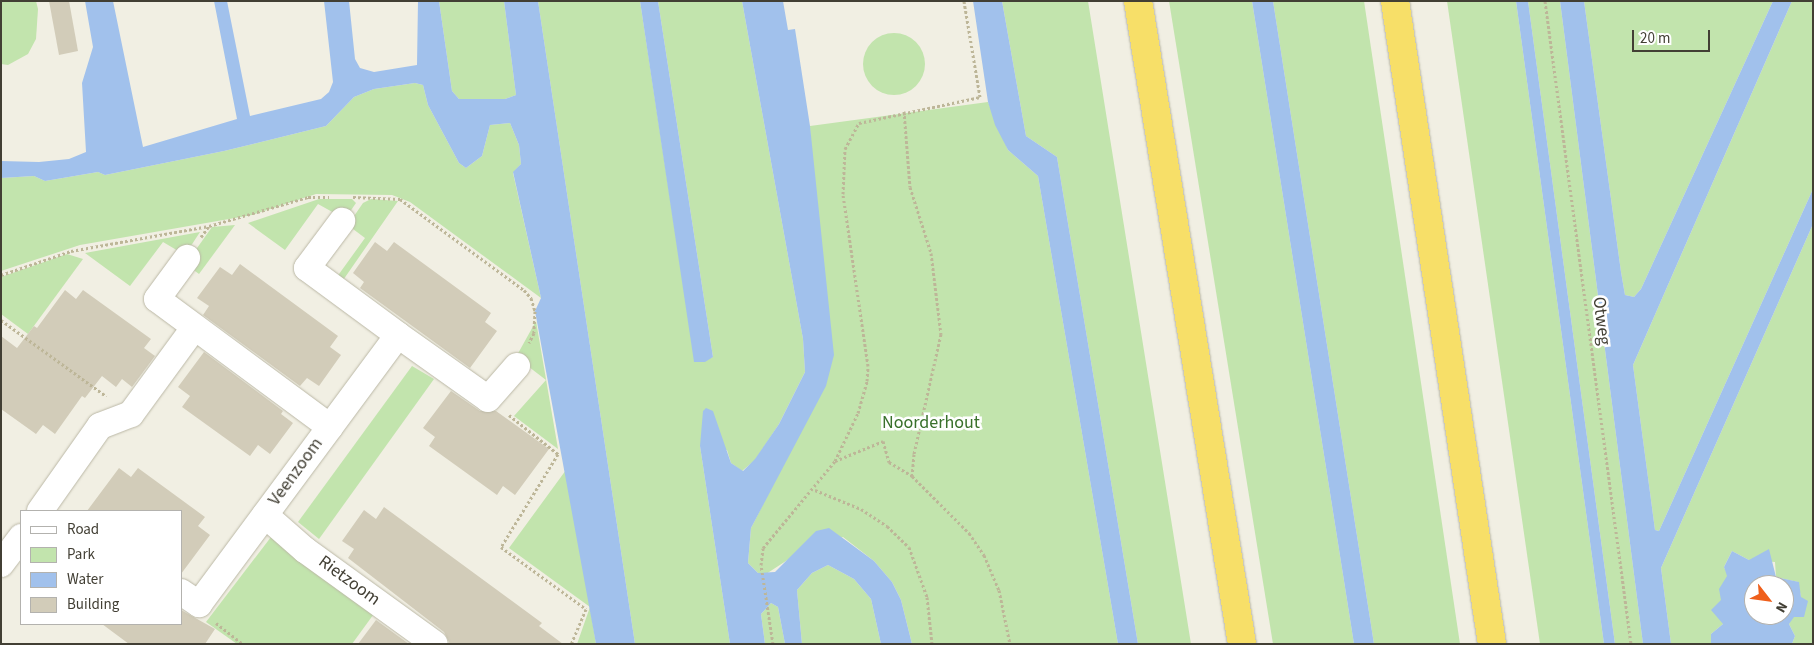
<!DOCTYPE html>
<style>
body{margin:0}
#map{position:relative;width:1814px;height:645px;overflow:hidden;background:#f1efe3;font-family:"Source Sans 3",sans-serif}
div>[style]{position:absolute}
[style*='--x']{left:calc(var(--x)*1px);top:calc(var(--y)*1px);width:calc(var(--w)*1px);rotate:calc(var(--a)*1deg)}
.green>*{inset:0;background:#c2e4ad}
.round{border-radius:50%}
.water>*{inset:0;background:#a1c1ec}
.building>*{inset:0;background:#d2ccb9}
.path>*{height:3px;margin-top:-1.5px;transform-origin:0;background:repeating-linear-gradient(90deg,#bdb698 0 2.5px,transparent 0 5px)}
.roads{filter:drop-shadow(0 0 1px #bbb8a6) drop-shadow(0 0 1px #bbb8a6)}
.street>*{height:26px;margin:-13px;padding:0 13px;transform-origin:13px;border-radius:13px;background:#fff}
.highway>*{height:28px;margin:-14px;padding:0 14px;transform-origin:14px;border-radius:14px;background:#f7df68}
span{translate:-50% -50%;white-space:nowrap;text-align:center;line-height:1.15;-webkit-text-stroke:5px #fff;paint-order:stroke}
.street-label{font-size:18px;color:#423f34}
.park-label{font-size:18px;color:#39702b}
.frame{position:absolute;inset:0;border:2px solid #423f34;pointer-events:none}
.legend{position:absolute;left:20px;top:510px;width:162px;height:115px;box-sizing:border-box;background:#fff;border:1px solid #b3b2ae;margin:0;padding:6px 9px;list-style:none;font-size:15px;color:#423f34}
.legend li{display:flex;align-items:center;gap:10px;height:25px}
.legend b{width:25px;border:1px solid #b3b2ae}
.north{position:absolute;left:1744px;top:575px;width:50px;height:50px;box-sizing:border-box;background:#fff;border:1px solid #b3b2ae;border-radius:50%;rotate:120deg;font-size:14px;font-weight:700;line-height:20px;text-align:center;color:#423f34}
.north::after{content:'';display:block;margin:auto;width:18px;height:22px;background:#ef5f1b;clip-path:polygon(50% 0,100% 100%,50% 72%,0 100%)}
.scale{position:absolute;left:1632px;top:30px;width:78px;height:22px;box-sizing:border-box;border:2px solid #423f34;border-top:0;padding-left:6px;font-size:15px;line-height:18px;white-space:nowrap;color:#423f34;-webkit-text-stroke:4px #fff;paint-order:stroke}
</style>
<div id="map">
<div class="green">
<i style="clip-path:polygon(1px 1px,36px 1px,38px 9px,36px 39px,28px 54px,8px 65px,1px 64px)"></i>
<i style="clip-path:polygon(439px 1px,504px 1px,516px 95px,505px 99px,459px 99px,452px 91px)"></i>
<i style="clip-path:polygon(538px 1px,640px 1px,695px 362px,713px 357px,658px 1px,742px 1px,803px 339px,805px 372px,779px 424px,755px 460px,742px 471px,731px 463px,727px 450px,700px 446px,730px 644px,635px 644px)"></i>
<i style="clip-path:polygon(1002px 1px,1088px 1px,1191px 644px,1138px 644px,1057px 157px,1026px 136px)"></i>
<i style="clip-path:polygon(1169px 1px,1252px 1px,1354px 644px,1273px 644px)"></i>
<i style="clip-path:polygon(1273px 1px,1364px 1px,1460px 644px,1374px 644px)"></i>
<i style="clip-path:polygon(1447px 1px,1516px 1px,1604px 644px,1540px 644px)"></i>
<i style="clip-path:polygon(1528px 1px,1560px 1px,1643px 644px,1615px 644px)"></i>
<i style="clip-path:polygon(1584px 1px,1773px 1px,1641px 289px,1634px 297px,1625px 295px,1621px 272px)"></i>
<i style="clip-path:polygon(1792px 1px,1813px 1px,1813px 189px,1659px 531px,1655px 530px,1633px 365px)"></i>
<i class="round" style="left:863px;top:33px;width:62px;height:62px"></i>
<i style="clip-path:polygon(415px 83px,423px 85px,428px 105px,459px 163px,466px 168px,482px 156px,490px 125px,510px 123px,519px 145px,521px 164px,513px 173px,541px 298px,410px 202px,392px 195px,316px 194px,252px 215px,80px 245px,1px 271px,1px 178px,34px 176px,45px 181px,98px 172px,105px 175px,224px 151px,326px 126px,354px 97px,374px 89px)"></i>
<i style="clip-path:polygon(988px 102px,1008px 150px,1038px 176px,1118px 644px,912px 644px,901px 600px,892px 582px,874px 561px,843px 537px,789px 559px,766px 574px,758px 573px,748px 563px,751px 528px,785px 461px,816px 346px,810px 126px)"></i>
<i style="clip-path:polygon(319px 199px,352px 199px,356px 203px,345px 219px,318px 204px,285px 250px,248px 223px)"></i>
<i style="clip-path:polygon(371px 199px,398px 201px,339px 286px,334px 281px,365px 238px,349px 226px,350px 222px,363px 203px)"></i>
<i style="clip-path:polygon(1813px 224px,1813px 644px,1792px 644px,1795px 636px,1789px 624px,1801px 597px,1798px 582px,1776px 577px,1775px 562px,1749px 560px,1732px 551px,1724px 567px,1728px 576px,1721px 600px,1723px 624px,1711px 634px,1711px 644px,1671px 644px,1661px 568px)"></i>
<i style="clip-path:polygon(235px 225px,199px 274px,191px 268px,190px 258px,212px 227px)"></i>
<i style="clip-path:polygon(200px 232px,185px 255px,163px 242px,130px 286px,85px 253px)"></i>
<i style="clip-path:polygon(67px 254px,83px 259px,28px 334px,1px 314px,1px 277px)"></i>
<i style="clip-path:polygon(536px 321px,558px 449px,514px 416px,546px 380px,516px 357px)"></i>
<i style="clip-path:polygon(412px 366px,434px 379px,319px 539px,298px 522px)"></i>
<i style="clip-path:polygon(566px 470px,590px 607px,596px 644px,577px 644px,590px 607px,509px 548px)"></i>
<i style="clip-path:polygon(271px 537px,376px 611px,352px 644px,237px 644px,206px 622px)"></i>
<i style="clip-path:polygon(828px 565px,854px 579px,871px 599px,881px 644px,802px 644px,797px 590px,812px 573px)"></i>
<i style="clip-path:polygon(771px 603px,778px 607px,785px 644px,765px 644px,761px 614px)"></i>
</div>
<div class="water">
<i style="clip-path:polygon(85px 1px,113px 1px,143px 147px,237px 119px,214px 1px,227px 1px,250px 116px,321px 99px,329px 92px,333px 82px,324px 1px,349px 1px,355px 59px,360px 68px,374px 72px,417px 65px,418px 1px,439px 1px,452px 91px,459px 99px,505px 99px,516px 95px,504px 1px,538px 1px,635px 644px,596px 644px,535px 311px,541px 298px,513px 172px,521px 164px,519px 145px,510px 123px,490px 125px,482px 156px,466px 168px,459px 163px,428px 105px,423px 85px,415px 83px,374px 89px,354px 97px,326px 126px,224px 151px,105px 175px,98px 172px,45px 181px,34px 176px,1px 178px,1px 161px,39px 162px,69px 159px,86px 152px,82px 83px,93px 47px)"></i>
<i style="clip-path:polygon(640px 1px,658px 1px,713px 357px,705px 362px,694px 362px)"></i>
<i style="clip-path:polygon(742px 1px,783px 1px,788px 30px,795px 29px,810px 126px,834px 355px,826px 386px,751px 528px,748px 563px,758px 573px,775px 572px,816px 531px,829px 528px,874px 561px,892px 582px,901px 600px,912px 644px,881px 644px,871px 599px,854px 579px,828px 565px,812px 573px,797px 590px,802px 644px,785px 644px,778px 607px,771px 603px,761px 614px,765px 644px,730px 644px,700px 446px,703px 411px,706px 408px,713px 411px,731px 463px,743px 471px,755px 459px,779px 424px,805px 372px,803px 339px)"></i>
<i style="clip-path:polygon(973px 1px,1002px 1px,1026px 136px,1057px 157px,1138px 644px,1118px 644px,1038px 176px,1008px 150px,995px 125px,988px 102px)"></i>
<i style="clip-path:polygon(1252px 1px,1273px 1px,1374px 644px,1354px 644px)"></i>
<i style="clip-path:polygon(1516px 1px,1528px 1px,1615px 644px,1604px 644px)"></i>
<i style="clip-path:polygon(1560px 1px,1584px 1px,1621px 272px,1625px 295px,1634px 297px,1641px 289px,1773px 1px,1792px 1px,1633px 365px,1655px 530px,1659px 531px,1813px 189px,1813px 224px,1661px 568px,1671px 644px,1643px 644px)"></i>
<i style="clip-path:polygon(evenodd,1769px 549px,1776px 577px,1799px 582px,1801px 597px,1808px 601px,1804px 617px,1794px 617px,1789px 624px,1795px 636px,1792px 644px,1711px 644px,1711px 634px,1723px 624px,1711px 610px,1721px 600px,1719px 589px,1727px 576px,1724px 567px,1732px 551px,1749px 560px,1769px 549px,1754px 585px,1784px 585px,1784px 615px,1754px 615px,1754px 585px)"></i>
</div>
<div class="building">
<i style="clip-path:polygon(49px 1px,69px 1px,78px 51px,59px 55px)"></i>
<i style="clip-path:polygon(375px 242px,387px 251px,394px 242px,491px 313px,485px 322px,497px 331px,470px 368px,360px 288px,364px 282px,353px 273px)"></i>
<i style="clip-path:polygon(240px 264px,338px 336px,330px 347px,341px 355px,319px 386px,307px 378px,300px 386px,203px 315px,209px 306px,197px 298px,220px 267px,232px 275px)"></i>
<i style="clip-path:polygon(65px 290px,76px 299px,83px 290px,101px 303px,151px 339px,144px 348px,155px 356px,132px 387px,122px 379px,116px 387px,102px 376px,85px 398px,82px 396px,55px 434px,43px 425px,36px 434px,1px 409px,1px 336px,17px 348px,34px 326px,37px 328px)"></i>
<i style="clip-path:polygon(204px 352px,283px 411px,281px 414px,293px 423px,270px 454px,258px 445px,250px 456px,182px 407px,190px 396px,178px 387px)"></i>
<i style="clip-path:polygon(451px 391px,480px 411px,496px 411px,549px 449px,515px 495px,503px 486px,497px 495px,429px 446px,435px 437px,423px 428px)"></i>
<i style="clip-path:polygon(119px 468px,131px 477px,138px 468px,205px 517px,198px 526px,210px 535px,181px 574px,181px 511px,87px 511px)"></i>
<i style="clip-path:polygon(384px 507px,542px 623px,539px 626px,563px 644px,450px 644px,444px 632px,348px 558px,354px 549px,342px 541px,364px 510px,376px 519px)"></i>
<i style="clip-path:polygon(181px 610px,215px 629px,205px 644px,129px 644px,102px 624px,181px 624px)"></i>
<i style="clip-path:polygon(376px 620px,409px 644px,358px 644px)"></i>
</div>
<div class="path">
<i style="--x:1545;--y:1;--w:649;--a:82.38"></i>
<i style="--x:904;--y:111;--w:76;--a:85.5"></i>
<i style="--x:910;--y:187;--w:69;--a:72.3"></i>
<i style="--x:931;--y:253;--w:82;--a:83"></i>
<i style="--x:941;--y:334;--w:123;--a:102.7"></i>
<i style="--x:914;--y:454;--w:22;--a:95"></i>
<i style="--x:912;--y:476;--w:81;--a:45"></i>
<i style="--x:969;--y:533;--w:27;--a:56"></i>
<i style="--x:984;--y:555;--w:38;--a:67"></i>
<i style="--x:999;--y:590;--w:55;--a:78.5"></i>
<i style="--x:353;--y:197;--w:47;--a:2.4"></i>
<i style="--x:400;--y:199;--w:154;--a:36.3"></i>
<i style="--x:524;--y:290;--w:11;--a:49"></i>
<i style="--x:531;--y:298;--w:14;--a:73"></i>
<i style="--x:535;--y:311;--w:22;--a:93"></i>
<i style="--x:534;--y:333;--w:11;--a:117"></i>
<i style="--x:201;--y:237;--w:14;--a:-54"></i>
<i style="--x:1;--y:275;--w:74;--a:-18.9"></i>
<i style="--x:71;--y:251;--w:140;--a:-10.3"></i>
<i style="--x:209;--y:226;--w:103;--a:-16.3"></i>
<i style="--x:308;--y:197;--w:21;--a:0"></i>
<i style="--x:1;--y:320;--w:130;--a:35.9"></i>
<i style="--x:509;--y:415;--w:63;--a:38.5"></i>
<i style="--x:558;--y:454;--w:109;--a:121.5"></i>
<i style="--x:501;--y:547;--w:105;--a:36.1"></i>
<i style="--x:586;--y:609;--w:38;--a:113"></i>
<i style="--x:835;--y:461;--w:52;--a:-22.6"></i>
<i style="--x:883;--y:441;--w:22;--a:74"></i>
<i style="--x:889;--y:462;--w:27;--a:31"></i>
<i style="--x:815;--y:490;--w:50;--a:22.4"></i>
<i style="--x:861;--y:509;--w:31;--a:33"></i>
<i style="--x:887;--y:526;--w:30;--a:44"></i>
<i style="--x:909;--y:547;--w:53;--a:70.2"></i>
<i style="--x:927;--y:597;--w:47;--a:83.9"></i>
<i style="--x:216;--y:623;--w:34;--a:38"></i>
<i style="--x:773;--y:644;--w:80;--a:-98.6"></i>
<i style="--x:761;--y:565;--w:17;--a:-83"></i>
<i style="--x:763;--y:548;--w:113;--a:-50.4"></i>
<i style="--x:835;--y:461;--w:53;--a:-64.4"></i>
<i style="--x:858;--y:413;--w:33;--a:-74"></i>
<i style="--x:867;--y:381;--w:15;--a:-86"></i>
<i style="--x:868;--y:366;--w:174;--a:-98.3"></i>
<i style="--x:843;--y:194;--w:45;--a:-87.5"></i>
<i style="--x:845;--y:149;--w:30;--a:-62"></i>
<i style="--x:859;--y:123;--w:124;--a:-12.1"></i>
<i style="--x:980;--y:97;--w:97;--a:-99.5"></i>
</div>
<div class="roads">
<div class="street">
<i style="--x:398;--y:335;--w:110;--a:35.4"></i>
<i style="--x:488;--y:399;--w:44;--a:-48.7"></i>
<i style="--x:330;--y:427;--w:114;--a:-53.5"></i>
<i style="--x:398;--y:335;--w:113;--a:-143.6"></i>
<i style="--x:307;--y:268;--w:59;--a:-53.3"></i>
<i style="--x:40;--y:511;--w:104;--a:-54.8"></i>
<i style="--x:100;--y:426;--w:33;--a:-21"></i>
<i style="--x:131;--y:414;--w:107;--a:-53.8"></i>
<i style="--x:265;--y:515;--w:53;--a:41.2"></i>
<i style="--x:305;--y:550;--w:160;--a:35.9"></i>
<i style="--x:1;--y:564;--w:34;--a:-53"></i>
<i style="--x:181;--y:592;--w:22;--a:34"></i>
<i style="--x:199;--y:604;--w:220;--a:-53.5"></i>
<i style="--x:330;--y:427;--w:215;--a:-143.5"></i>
<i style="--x:157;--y:299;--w:51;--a:-53.8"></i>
</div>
<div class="highway">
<i style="--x:1138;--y:1;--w:651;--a:80.81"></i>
<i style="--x:1395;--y:1;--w:650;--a:81.42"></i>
</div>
</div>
<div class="street-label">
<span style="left:1601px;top:321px;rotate:83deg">Otweg</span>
<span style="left:296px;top:472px;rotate:-54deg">Veenzoom</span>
<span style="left:349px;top:581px;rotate:36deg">Rietzoom</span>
</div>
<div class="park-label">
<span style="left:931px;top:423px">Noorderhout</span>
</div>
<div class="frame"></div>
<ul class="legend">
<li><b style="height:6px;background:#fff"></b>Road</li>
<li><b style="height:14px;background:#c2e4ad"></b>Park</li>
<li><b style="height:14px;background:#a1c1ec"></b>Water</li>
<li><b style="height:14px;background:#d2ccb9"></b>Building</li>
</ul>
<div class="north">N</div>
<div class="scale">20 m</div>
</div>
